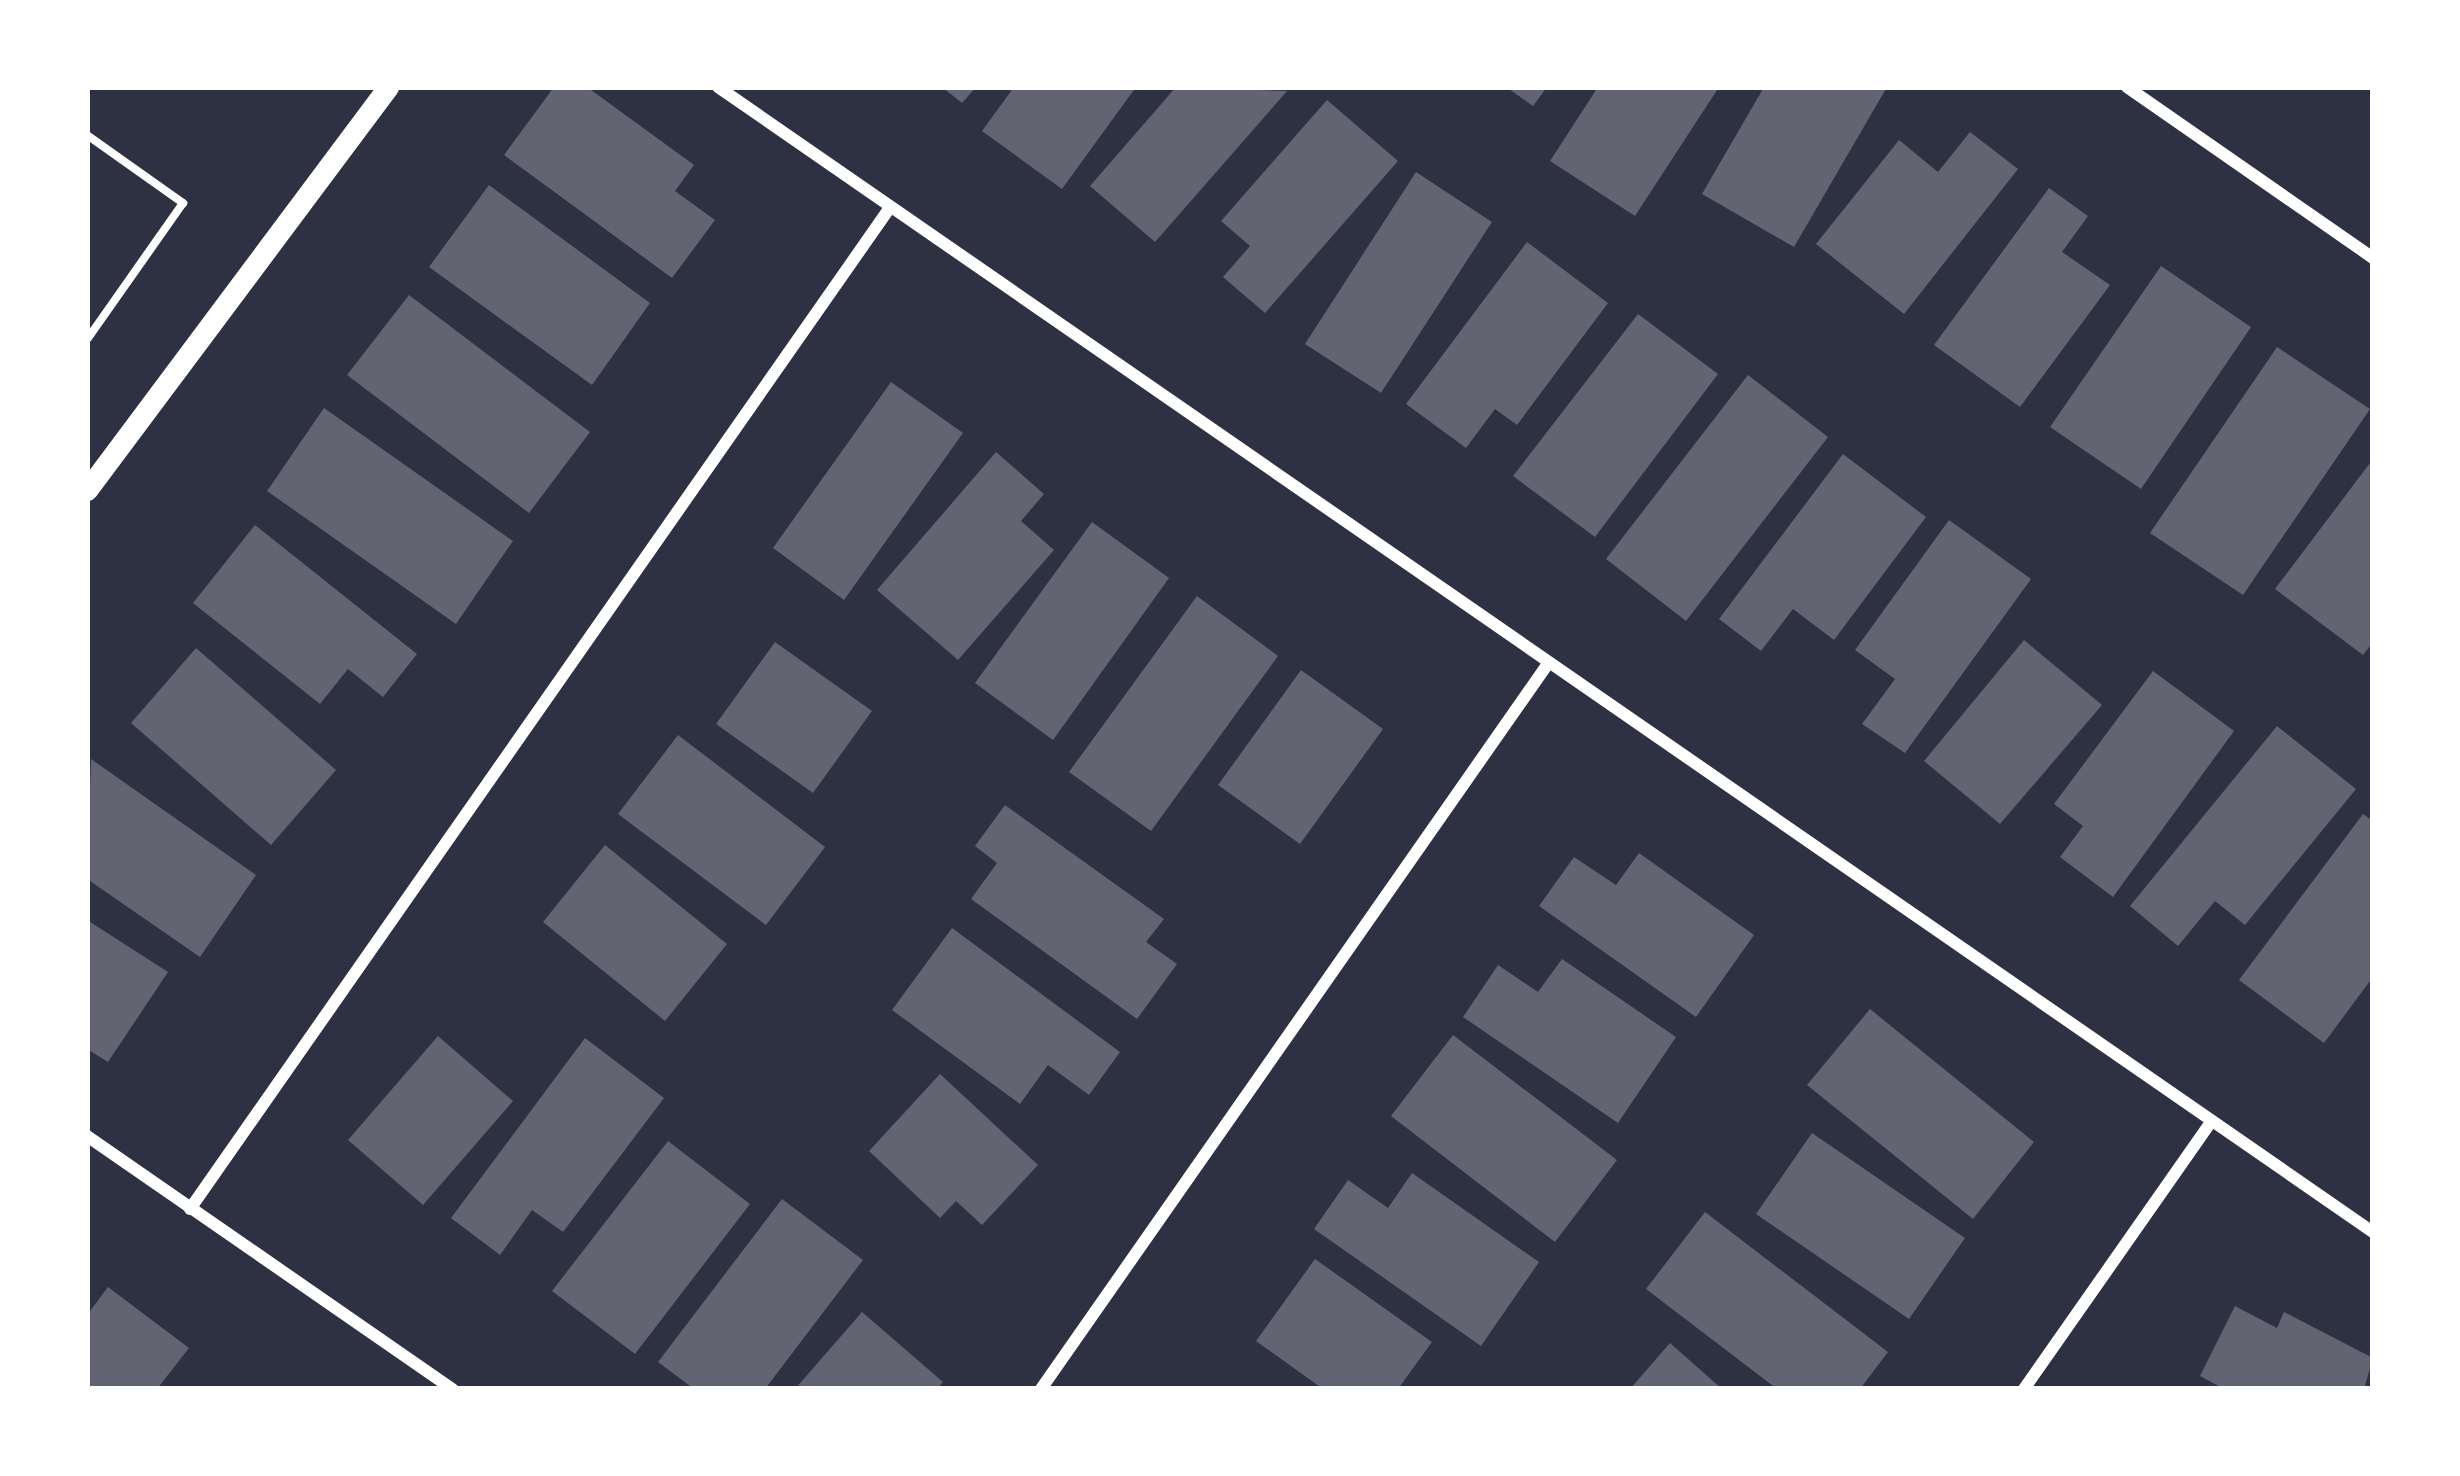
<!DOCTYPE html>
<style>
body{margin:0}
#map{position:relative;width:2460px;height:1476px;overflow:hidden;background:#2d3142;font-family:"Varela Round",sans-serif}
div>[style]{position:absolute}
[style*='--x']{left:calc(var(--x)*1px);top:calc(var(--y)*1px);width:calc(var(--w)*1px);rotate:calc(var(--a)*1deg)}
.building>*{inset:0;background:#626471}
.path>*{height:8px;margin:-4px;padding:0 4px;transform-origin:4px;border-radius:4px;background:#fff}
.minor>*{height:12px;margin:-6px;padding:0 6px;transform-origin:6px;border-radius:6px;background:#fff}
.tertiary>*{height:21px;margin:-10.5px;padding:0 10.5px;transform-origin:10.5px;border-radius:10.5px;background:#fff}
span{translate:-50% -50%;white-space:nowrap;text-align:center;line-height:1.15;-webkit-text-stroke:9px #fff;paint-order:stroke}
.frame{position:absolute;inset:0;border:90px solid #fff;pointer-events:none}
</style>
<div id="map">
<div class="building">
<i style="clip-path:polygon(554px 87px,587px 87px,694px 165px,675px 191px,715px 220px,672px 278px,504px 155px)"></i>
<i style="clip-path:polygon(942px 87px,976px 87px,962px 103px)"></i>
<i style="clip-path:polygon(1014px 87px,1136px 87px,1062px 189px,982px 131px)"></i>
<i style="clip-path:polygon(1176px 87px,1287px 91px,1155px 242px,1090px 186px)"></i>
<i style="clip-path:polygon(1506px 87px,1547px 87px,1533px 106px)"></i>
<i style="clip-path:polygon(1598px 87px,1719px 87px,1635px 216px,1550px 161px)"></i>
<i style="clip-path:polygon(1764px 87px,1887px 87px,1794px 247px,1702px 194px)"></i>
<i style="clip-path:polygon(1327px 100px,1398px 161px,1265px 313px,1223px 277px,1250px 246px,1221px 221px)"></i>
<i style="clip-path:polygon(1970px 132px,2018px 169px,1904px 314px,1816px 244px,1899px 140px,1938px 172px)"></i>
<i style="clip-path:polygon(1416px 172px,1492px 222px,1381px 393px,1305px 344px)"></i>
<i style="clip-path:polygon(489px 185px,650px 303px,592px 385px,429px 267px)"></i>
<i style="clip-path:polygon(2049px 188px,2088px 216px,2062px 252px,2110px 285px,2020px 407px,1934px 345px)"></i>
<i style="clip-path:polygon(1527px 242px,1608px 303px,1517px 425px,1495px 409px,1466px 448px,1406px 404px)"></i>
<i style="clip-path:polygon(2161px 266px,2251px 327px,2141px 489px,2050px 427px)"></i>
<i style="clip-path:polygon(409px 295px,590px 432px,529px 513px,347px 375px)"></i>
<i style="clip-path:polygon(1638px 314px,1718px 374px,1595px 537px,1513px 476px)"></i>
<i style="clip-path:polygon(2277px 347px,2370px 409px,2243px 595px,2150px 533px)"></i>
<i style="clip-path:polygon(1748px 375px,1828px 437px,1686px 621px,1606px 559px)"></i>
<i style="clip-path:polygon(891px 382px,963px 433px,844px 600px,773px 548px)"></i>
<i style="clip-path:polygon(324px 408px,513px 541px,456px 624px,267px 491px)"></i>
<i style="clip-path:polygon(996px 452px,1044px 494px,1021px 521px,1054px 550px,958px 660px,877px 590px)"></i>
<i style="clip-path:polygon(1843px 454px,1926px 517px,1834px 640px,1793px 609px,1761px 651px,1719px 619px)"></i>
<i style="clip-path:polygon(2373px 459px,2373px 642px,2363px 655px,2275px 589px)"></i>
<i style="clip-path:polygon(1949px 520px,2031px 579px,1905px 753px,1862px 724px,1895px 679px,1855px 650px)"></i>
<i style="clip-path:polygon(1092px 522px,1169px 578px,1053px 740px,975px 683px)"></i>
<i style="clip-path:polygon(255px 525px,417px 654px,383px 697px,348px 669px,320px 704px,193px 603px)"></i>
<i style="clip-path:polygon(1197px 596px,1278px 656px,1151px 831px,1069px 772px)"></i>
<i style="clip-path:polygon(2024px 640px,2102px 705px,2000px 824px,1924px 761px)"></i>
<i style="clip-path:polygon(775px 642px,872px 711px,813px 793px,716px 724px)"></i>
<i style="clip-path:polygon(196px 648px,336px 770px,271px 845px,131px 723px)"></i>
<i style="clip-path:polygon(1301px 670px,1383px 729px,1300px 844px,1218px 785px)"></i>
<i style="clip-path:polygon(2153px 671px,2234px 731px,2113px 897px,2060px 857px,2083px 826px,2054px 804px)"></i>
<i style="clip-path:polygon(2277px 726px,2356px 789px,2245px 925px,2215px 901px,2178px 946px,2130px 906px)"></i>
<i style="clip-path:polygon(678px 735px,825px 847px,766px 925px,618px 814px)"></i>
<i style="clip-path:polygon(91px 759px,256px 875px,200px 957px,87px 879px)"></i>
<i style="clip-path:polygon(1005px 805px,1164px 919px,1146px 942px,1177px 964px,1137px 1019px,971px 899px,997px 863px,975px 846px)"></i>
<i style="clip-path:polygon(2363px 814px,2373px 821px,2373px 977px,2324px 1043px,2239px 980px)"></i>
<i style="clip-path:polygon(605px 845px,727px 944px,665px 1021px,543px 922px)"></i>
<i style="clip-path:polygon(1639px 853px,1754px 935px,1696px 1017px,1539px 906px,1574px 857px,1616px 885px)"></i>
<i style="clip-path:polygon(87px 920px,168px 972px,108px 1062px,87px 1049px)"></i>
<i style="clip-path:polygon(952px 928px,1120px 1052px,1089px 1095px,1048px 1065px,1020px 1104px,892px 1010px)"></i>
<i style="clip-path:polygon(1562px 959px,1676px 1037px,1618px 1123px,1463px 1017px,1498px 965px,1538px 992px)"></i>
<i style="clip-path:polygon(1870px 1009px,2034px 1142px,1973px 1219px,1807px 1085px)"></i>
<i style="clip-path:polygon(1453px 1035px,1617px 1160px,1555px 1242px,1391px 1116px)"></i>
<i style="clip-path:polygon(438px 1036px,513px 1101px,423px 1205px,348px 1140px)"></i>
<i style="clip-path:polygon(585px 1038px,664px 1098px,563px 1232px,532px 1210px,500px 1255px,451px 1218px)"></i>
<i style="clip-path:polygon(940px 1074px,1038px 1165px,982px 1225px,956px 1201px,940px 1218px,869px 1151px)"></i>
<i style="clip-path:polygon(1812px 1133px,1965px 1238px,1909px 1319px,1756px 1214px)"></i>
<i style="clip-path:polygon(668px 1141px,750px 1204px,635px 1354px,552px 1291px)"></i>
<i style="clip-path:polygon(1412px 1173px,1539px 1262px,1481px 1346px,1314px 1229px,1348px 1180px,1388px 1208px)"></i>
<i style="clip-path:polygon(782px 1199px,863px 1260px,765px 1389px,694px 1389px,658px 1362px)"></i>
<i style="clip-path:polygon(1705px 1212px,1888px 1352px,1860px 1389px,1777px 1389px,1646px 1289px)"></i>
<i style="clip-path:polygon(1315px 1259px,1432px 1342px,1398px 1389px,1323px 1389px,1256px 1341px)"></i>
<i style="clip-path:polygon(108px 1287px,189px 1348px,157px 1389px,87px 1389px,87px 1315px)"></i>
<i style="clip-path:polygon(2235px 1306px,2277px 1328px,2284px 1312px,2373px 1358px,2364px 1389px,2224px 1389px,2200px 1376px)"></i>
<i style="clip-path:polygon(862px 1312px,943px 1382px,937px 1389px,795px 1389px)"></i>
<i style="clip-path:polygon(1670px 1343px,1722px 1389px,1630px 1389px)"></i>
</div>
<div class="path">
<i style="--x:87;--y:135;--w:118;--a:35.3"></i>
<i style="--x:183;--y:203;--w:165;--a:125.1"></i>
</div>
<div class="minor">
<i style="--x:718;--y:87;--w:2012;--a:34.68"></i>
<i style="--x:2127;--y:87;--w:300;--a:34.8"></i>
<i style="--x:87;--y:1136;--w:445;--a:34.7"></i>
<i style="--x:190;--y:1209;--w:1220;--a:-55.05"></i>
<i style="--x:1041;--y:1389;--w:883;--a:-55.05"></i>
<i style="--x:2024;--y:1389;--w:327;--a:-55"></i>
</div>
<div class="tertiary">
<i style="--x:87;--y:490;--w:503;--a:-53.24"></i>
</div>
<div class="frame"></div>
</div>
